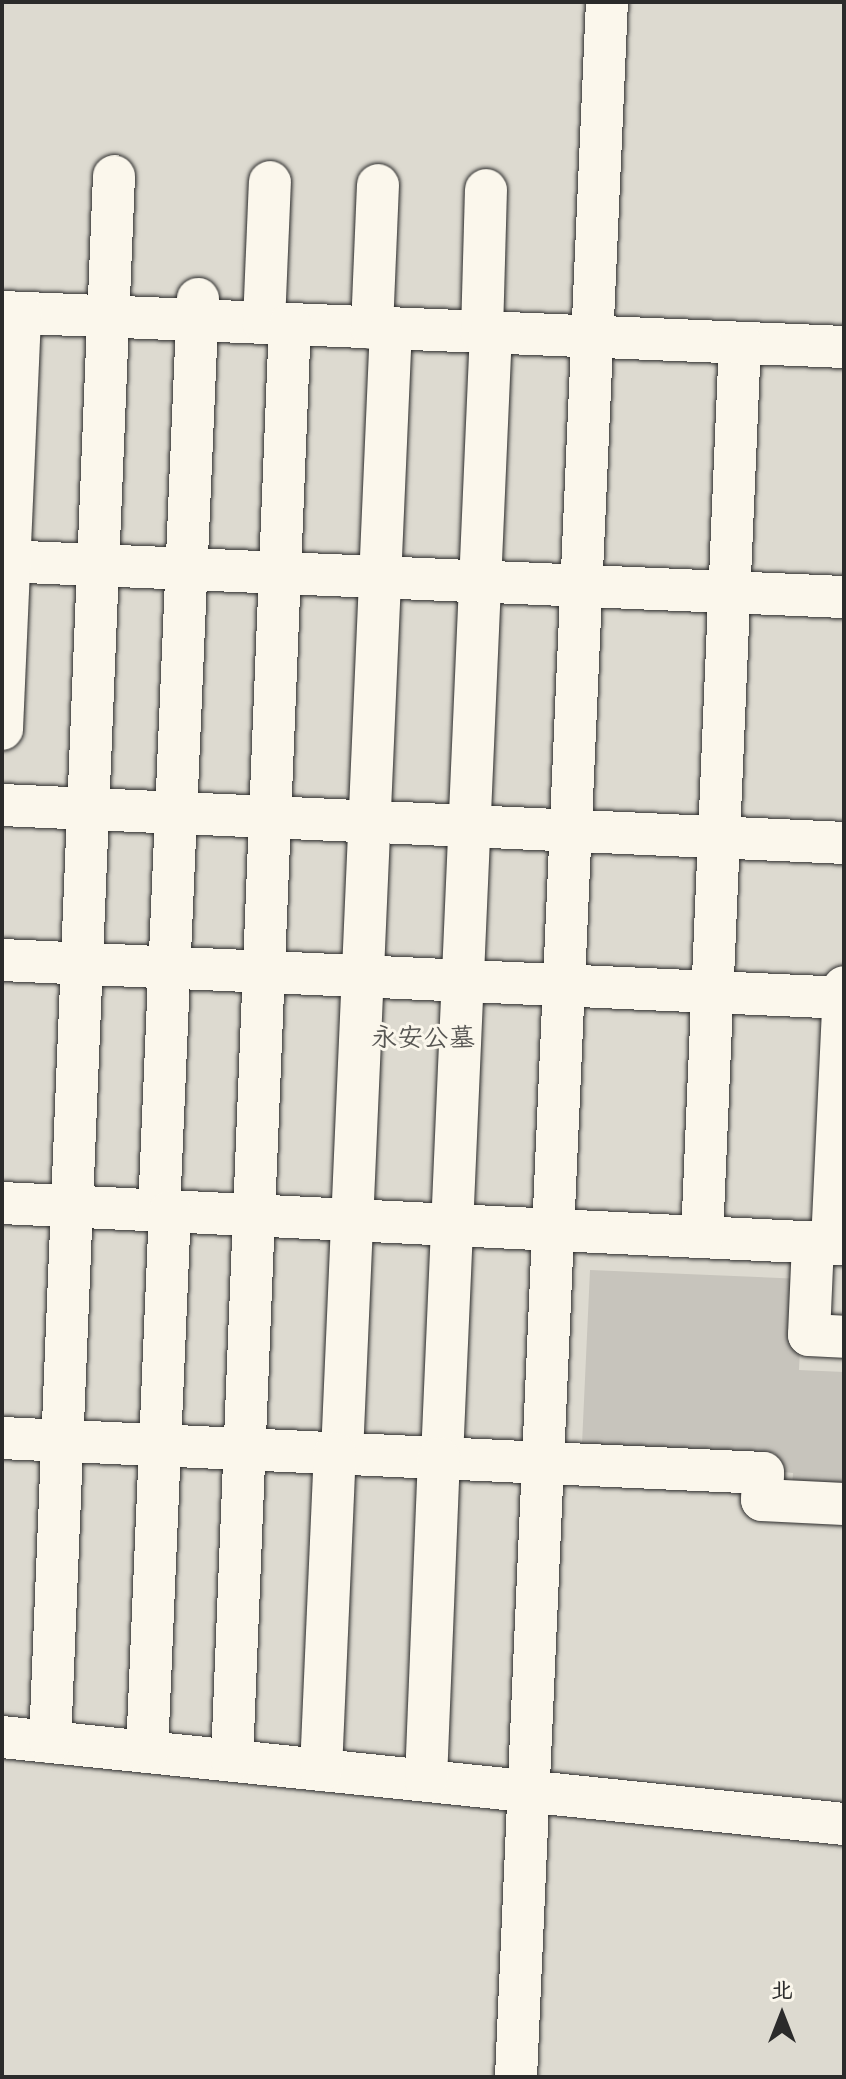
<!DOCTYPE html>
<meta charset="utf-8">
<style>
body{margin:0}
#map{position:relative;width:846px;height:2079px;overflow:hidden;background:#fbf7ec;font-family:Mynerve,"LXGW WenKai TC",sans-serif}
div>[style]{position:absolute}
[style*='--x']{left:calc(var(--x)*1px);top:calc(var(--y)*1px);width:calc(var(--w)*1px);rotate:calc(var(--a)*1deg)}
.green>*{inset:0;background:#dddad0}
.building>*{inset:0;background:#c7c4bc}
.roads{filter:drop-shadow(0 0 2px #2b2b2b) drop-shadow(0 0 2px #2b2b2b)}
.minor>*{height:42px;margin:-21px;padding:0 21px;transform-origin:21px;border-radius:21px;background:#fbf7ec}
span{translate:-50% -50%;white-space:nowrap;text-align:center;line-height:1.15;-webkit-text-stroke:6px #fbf7ec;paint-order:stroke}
.park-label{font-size:26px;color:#585754}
.frame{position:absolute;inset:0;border:4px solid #2b2b2b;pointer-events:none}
.north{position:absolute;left:742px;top:1975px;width:80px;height:80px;-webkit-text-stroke:6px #fbf7ec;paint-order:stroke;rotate:0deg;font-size:22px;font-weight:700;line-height:32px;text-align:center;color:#2b2b2b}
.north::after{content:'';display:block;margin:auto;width:28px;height:36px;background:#2b2b2b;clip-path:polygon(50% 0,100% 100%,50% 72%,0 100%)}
</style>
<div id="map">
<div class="green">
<i style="clip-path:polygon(2px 2px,844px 2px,844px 2077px,2px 2077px)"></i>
</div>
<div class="building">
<i style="clip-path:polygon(590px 1270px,803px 1279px,799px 1370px,844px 1372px,844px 1493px,792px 1490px,793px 1473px,774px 1471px,775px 1453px,582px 1444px)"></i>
</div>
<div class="roads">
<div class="minor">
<i style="--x:2;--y:312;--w:843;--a:2.38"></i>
<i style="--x:264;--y:323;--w:141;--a:-87.6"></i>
<i style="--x:372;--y:328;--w:143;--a:-87.6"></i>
<i style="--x:482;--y:332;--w:142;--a:-88.4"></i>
<i style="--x:2;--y:561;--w:843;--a:2.45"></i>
<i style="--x:2;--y:729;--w:416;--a:-87.5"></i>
<i style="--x:2;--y:805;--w:843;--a:2.58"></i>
<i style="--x:2;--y:960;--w:843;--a:2.58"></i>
<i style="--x:2;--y:1203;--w:843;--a:2.79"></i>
<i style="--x:159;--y:1211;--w:913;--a:-87.55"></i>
<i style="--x:702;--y:1237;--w:895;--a:-87.57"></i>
<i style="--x:813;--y:1243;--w:92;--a:92.5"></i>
<i style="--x:809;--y:1335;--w:35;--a:3"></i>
<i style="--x:832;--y:1243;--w:256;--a:-87.3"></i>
<i style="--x:2;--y:1438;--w:762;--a:2.63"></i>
<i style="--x:763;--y:1473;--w:27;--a:92"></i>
<i style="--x:762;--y:1500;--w:82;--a:2.8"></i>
<i style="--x:342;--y:1454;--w:1127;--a:-87.51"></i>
<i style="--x:442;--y:1458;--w:1127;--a:-87.51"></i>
<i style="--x:2;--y:1737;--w:846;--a:5.9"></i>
<i style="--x:50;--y:1742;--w:1567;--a:-87.66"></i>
<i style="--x:147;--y:1752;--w:541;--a:-87.57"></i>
<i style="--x:232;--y:1760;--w:1437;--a:-87.69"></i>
<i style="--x:321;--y:1770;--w:317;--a:-87.5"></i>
<i style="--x:426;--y:1780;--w:322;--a:-87.7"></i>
<i style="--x:516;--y:2077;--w:2077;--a:-87.49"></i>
</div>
</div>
<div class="park-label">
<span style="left:423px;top:1040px">永安公墓</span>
</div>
<div class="frame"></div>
<div class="north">北</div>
</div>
